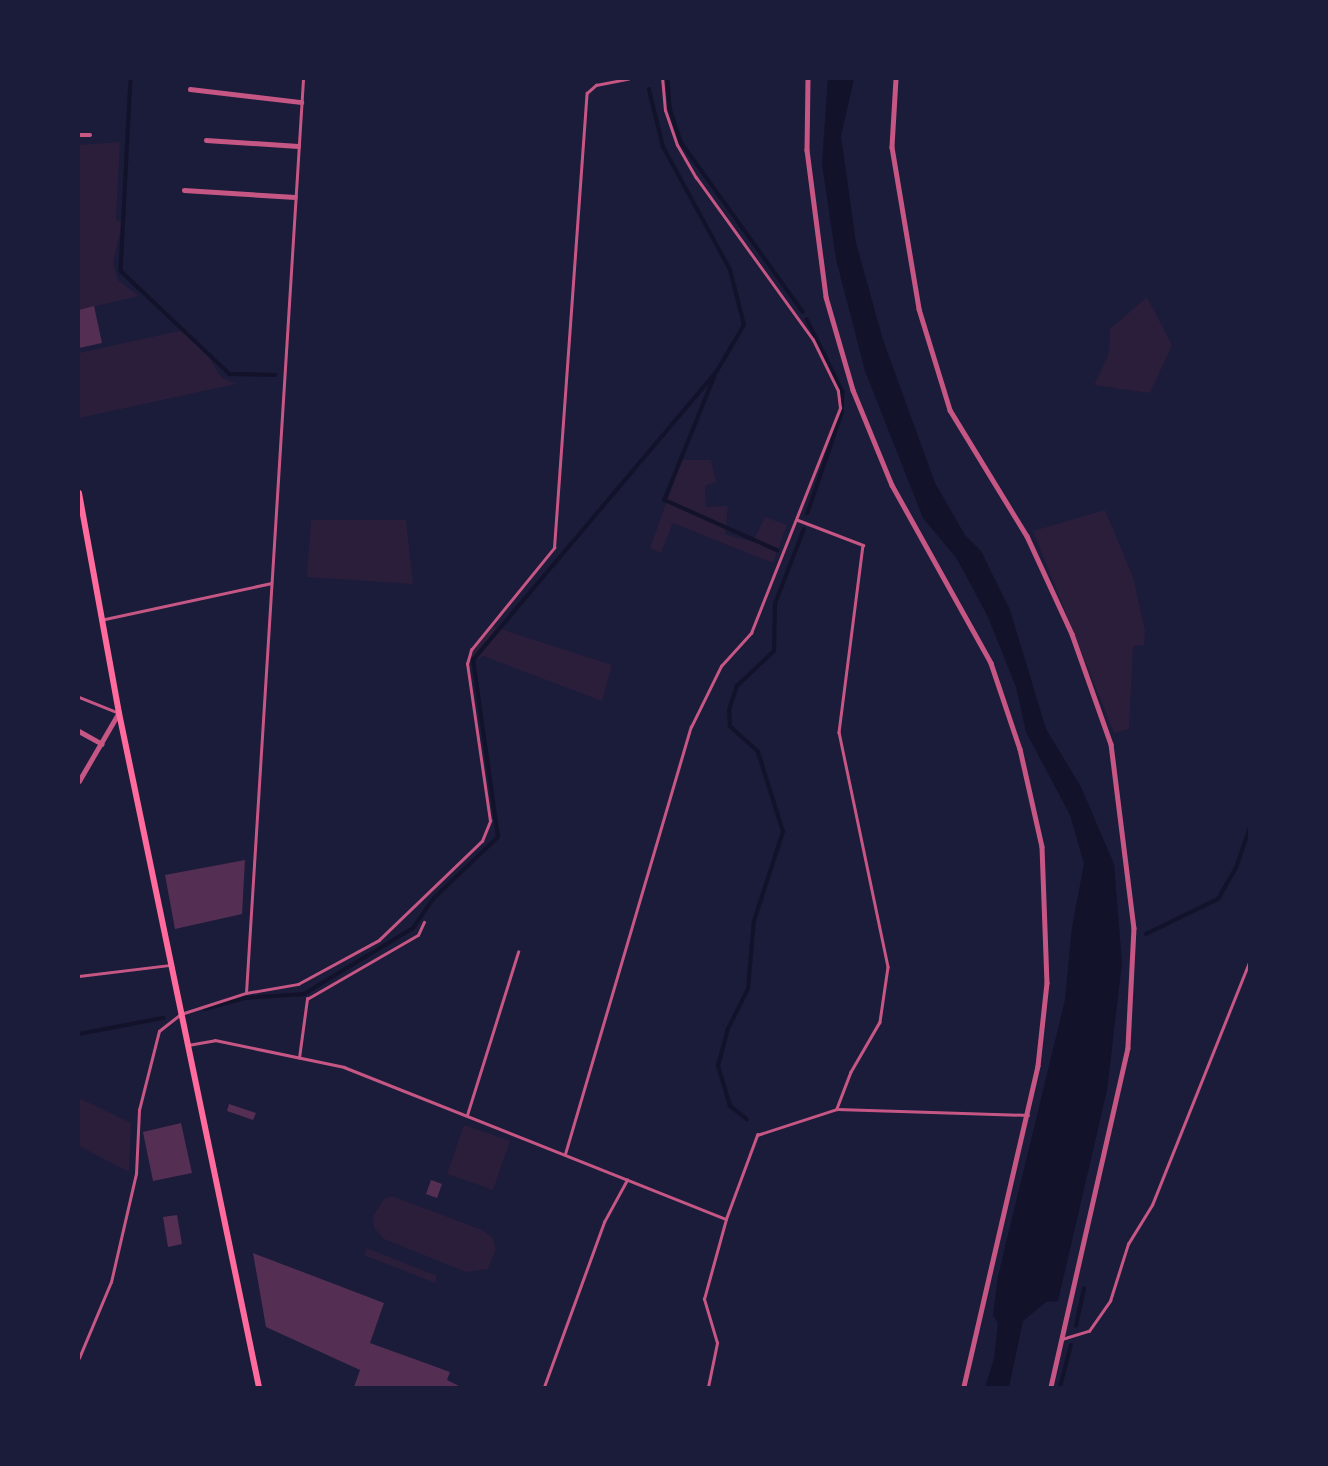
<!DOCTYPE html>
<style>
body{margin:0}
#map{position:relative;width:1328px;height:1466px;overflow:hidden;background:#1b1b3a;font-family:"DejaVu Sans",sans-serif}
div>[style]{position:absolute}
[style*='--x']{left:calc(var(--x)*1px);top:calc(var(--y)*1px);width:calc(var(--w)*1px);rotate:calc(var(--a)*1deg)}
.green>*{inset:0;background:#2a1e3b}
.water>*{inset:0;background:#12122b}
.stream>*{height:3.5px;margin:-1.75px;padding:0 1.75px;transform-origin:1.75px;border-radius:1.75px;background:#12122b}
.building>*{inset:0;background:#542f53}
.service>*{height:2.5px;margin:-1.25px;padding:0 1.25px;transform-origin:1.25px;border-radius:1.25px;background:#c65784}
.minor>*{height:4.5px;margin:-2.25px;padding:0 2.25px;transform-origin:2.25px;border-radius:2.25px;background:#c65784}
.secondary>*{height:6px;margin:-3px;padding:0 3px;transform-origin:3px;border-radius:3px;background:#ff6b9d}
span{translate:-50% -50%;white-space:nowrap;text-align:center;line-height:1.15;-webkit-text-stroke:7px #1b1b3a;paint-order:stroke}
.frame{position:absolute;inset:0;border:80px solid #1b1b3a;pointer-events:none}
</style>
<div id="map">
<div class="green">
<i style="clip-path:polygon(120px 142px,116px 219px,122px 223px,113px 263px,118px 280px,139px 296px,79px 310px,79px 145px)"></i>
<i style="clip-path:polygon(1147px 297px,1172px 345px,1150px 393px,1094px 385px,1109px 354px,1110px 329px)"></i>
<i style="clip-path:polygon(183px 330px,200px 343px,221px 377px,236px 384px,79px 418px,79px 353px)"></i>
<i style="clip-path:polygon(682px 460px,711px 460px,716px 482px,705px 486px,706px 507px,728px 506px,725px 534px,753px 542px,765px 517px,787px 525px,773px 563px,673px 523px,661px 553px,650px 548px)"></i>
<i style="clip-path:polygon(1105px 510px,1133px 577px,1145px 631px,1144px 645px,1133px 646px,1129px 729px,1114px 733px,1033px 531px)"></i>
<i style="clip-path:polygon(311px 520px,406px 520px,413px 584px,307px 577px)"></i>
<i style="clip-path:polygon(491px 626px,612px 665px,602px 701px,483px 656px,468px 664px,473px 649px)"></i>
<i style="clip-path:polygon(79px 1098px,131px 1123px,129px 1172px,79px 1146px)"></i>
<i style="clip-path:polygon(464px 1125px,510px 1141px,493px 1190px,447px 1174px)"></i>
<i style="clip-path:polygon(392px 1196px,482px 1230px,492px 1237px,496px 1249px,488px 1269px,466px 1272px,384px 1239px,374px 1228px,373px 1216px,384px 1199px)"></i>
<i style="clip-path:polygon(367px 1248px,437px 1276px,435px 1283px,364px 1255px)"></i>
</div>
<div class="water">
<i style="clip-path:polygon(828px 79px,854px 79px,841px 136px,856px 243px,883px 340px,935px 483px,965px 535px,981px 551px,1010px 610px,1046px 729px,1081px 787px,1114px 864px,1122px 963px,1107px 1090px,1058px 1301px,1046px 1302px,1023px 1321px,1009px 1387px,985px 1387px,994px 1359px,998px 1323px,993px 1315px,998px 1276px,1065px 1000px,1072px 927px,1084px 864px,1070px 815px,1026px 732px,1016px 687px,988px 617px,957px 559px,923px 518px,865px 371px,836px 259px,822px 164px)"></i>
</div>
<div class="stream">
<i style="--x:131;--y:79;--w:192;--a:93"></i>
<i style="--x:121;--y:271;--w:150;--a:43.4"></i>
<i style="--x:230;--y:374;--w:45;--a:1.3"></i>
<i style="--x:668;--y:79;--w:29;--a:86"></i>
<i style="--x:670;--y:108;--w:36;--a:72"></i>
<i style="--x:681;--y:142;--w:209;--a:54.3"></i>
<i style="--x:807;--y:319;--w:81;--a:63.7"></i>
<i style="--x:843;--y:392;--w:22;--a:93"></i>
<i style="--x:842;--y:414;--w:105;--a:109"></i>
<i style="--x:715;--y:376;--w:134;--a:112"></i>
<i style="--x:665;--y:500;--w:123;--a:24.1"></i>
<i style="--x:1146;--y:934;--w:80;--a:-25.9"></i>
<i style="--x:1218;--y:899;--w:36;--a:-60"></i>
<i style="--x:1236;--y:868;--w:40;--a:-71.1"></i>
<i style="--x:205;--y:1009;--w:41;--a:-15.4"></i>
<i style="--x:245;--y:998;--w:59;--a:-3.9"></i>
<i style="--x:304;--y:994;--w:127;--a:-31.2"></i>
<i style="--x:413;--y:928;--w:37;--a:-55"></i>
<i style="--x:434;--y:898;--w:88;--a:-43.6"></i>
<i style="--x:498;--y:837;--w:179;--a:-98"></i>
<i style="--x:473;--y:660;--w:378;--a:-49.8"></i>
<i style="--x:717;--y:371;--w:53;--a:-59.6"></i>
<i style="--x:744;--y:325;--w:57;--a:-104.3"></i>
<i style="--x:730;--y:270;--w:140;--a:-118.6"></i>
<i style="--x:663;--y:147;--w:59;--a:-103.8"></i>
<i style="--x:79;--y:1034;--w:86;--a:-10.8"></i>
<i style="--x:747;--y:1120;--w:22;--a:-141"></i>
<i style="--x:730;--y:1106;--w:42;--a:-106.7"></i>
<i style="--x:718;--y:1066;--w:38;--a:-75"></i>
<i style="--x:728;--y:1029;--w:45;--a:-63.4"></i>
<i style="--x:748;--y:989;--w:68;--a:-85"></i>
<i style="--x:754;--y:921;--w:94;--a:-72"></i>
<i style="--x:783;--y:832;--w:84;--a:-107.4"></i>
<i style="--x:758;--y:752;--w:38;--a:-138"></i>
<i style="--x:730;--y:727;--w:17;--a:-93"></i>
<i style="--x:729;--y:710;--w:25;--a:-72"></i>
<i style="--x:737;--y:686;--w:51;--a:-43.4"></i>
<i style="--x:774;--y:651;--w:47;--a:-88.8"></i>
<i style="--x:775;--y:604;--w:80;--a:-68.9"></i>
<i style="--x:1076;--y:1326;--w:38;--a:-78"></i>
<i style="--x:1060;--y:1387;--w:43;--a:-75.3"></i>
</div>
<div class="building">
<i style="clip-path:polygon(94px 306px,102px 343px,79px 348px,79px 310px)"></i>
<i style="clip-path:polygon(245px 860px,242px 914px,175px 929px,165px 875px)"></i>
<i style="clip-path:polygon(229px 1104px,256px 1113px,253px 1120px,227px 1111px)"></i>
<i style="clip-path:polygon(181px 1123px,192px 1173px,153px 1181px,143px 1132px)"></i>
<i style="clip-path:polygon(431px 1180px,442px 1184px,437px 1198px,426px 1194px)"></i>
<i style="clip-path:polygon(177px 1215px,182px 1244px,168px 1247px,163px 1217px)"></i>
<i style="clip-path:polygon(253px 1253px,384px 1303px,370px 1343px,450px 1372px,447px 1380px,461px 1387px,354px 1387px,360px 1370px,266px 1327px)"></i>
</div>
<div class="service">
<i style="--x:798;--y:520;--w:70;--a:21"></i>
<i style="--x:863;--y:545;--w:189;--a:97.3"></i>
<i style="--x:839;--y:732;--w:240;--a:78.2"></i>
<i style="--x:888;--y:967;--w:56;--a:98.3"></i>
<i style="--x:880;--y:1022;--w:58;--a:120.1"></i>
<i style="--x:851;--y:1072;--w:40;--a:111"></i>
<i style="--x:105;--y:619;--w:170;--a:-12.2"></i>
<i style="--x:79;--y:697;--w:43;--a:21.8"></i>
<i style="--x:79;--y:976;--w:92;--a:-6.9"></i>
<i style="--x:246;--y:993;--w:916;--a:-86.43"></i>
<i style="--x:188;--y:1045;--w:27;--a:-10"></i>
<i style="--x:215;--y:1040;--w:132;--a:11.8"></i>
<i style="--x:344;--y:1067;--w:411;--a:21.7"></i>
<i style="--x:299;--y:1058;--w:60;--a:-82.3"></i>
<i style="--x:307;--y:999;--w:128;--a:-30"></i>
<i style="--x:418;--y:935;--w:14;--a:-65"></i>
<i style="--x:467;--y:1115;--w:171;--a:-72.6"></i>
<i style="--x:565;--y:1154;--w:445;--a:-73.6"></i>
<i style="--x:691;--y:727;--w:68;--a:-63.8"></i>
<i style="--x:721;--y:666;--w:45;--a:-47.7"></i>
<i style="--x:751;--y:633;--w:242;--a:-68.4"></i>
<i style="--x:840;--y:408;--w:17;--a:-97"></i>
<i style="--x:838;--y:391;--w:57;--a:-116.1"></i>
<i style="--x:813;--y:340;--w:200;--a:-125.8"></i>
<i style="--x:696;--y:178;--w:38;--a:-120"></i>
<i style="--x:677;--y:145;--w:36;--a:-109"></i>
<i style="--x:665;--y:111;--w:32;--a:-95"></i>
<i style="--x:1062;--y:1339;--w:28;--a:-17"></i>
<i style="--x:1089;--y:1331;--w:37;--a:-55"></i>
<i style="--x:1110;--y:1301;--w:60;--a:-72.5"></i>
<i style="--x:1128;--y:1244;--w:46;--a:-58.4"></i>
<i style="--x:1152;--y:1205;--w:261;--a:-68.2"></i>
<i style="--x:79;--y:1358;--w:82;--a:-67.2"></i>
<i style="--x:111;--y:1282;--w:111;--a:-77"></i>
<i style="--x:136;--y:1174;--w:64;--a:-87.3"></i>
<i style="--x:139;--y:1110;--w:81;--a:-75.8"></i>
<i style="--x:159;--y:1031;--w:28;--a:-38"></i>
<i style="--x:181;--y:1014;--w:68;--a:-17.9"></i>
<i style="--x:246;--y:993;--w:53;--a:-9.8"></i>
<i style="--x:298;--y:984;--w:92;--a:-28.5"></i>
<i style="--x:379;--y:940;--w:143;--a:-43.9"></i>
<i style="--x:482;--y:841;--w:22;--a:-68"></i>
<i style="--x:490;--y:821;--w:159;--a:-98.3"></i>
<i style="--x:467;--y:664;--w:15;--a:-74"></i>
<i style="--x:471;--y:650;--w:132;--a:-50.9"></i>
<i style="--x:554;--y:548;--w:456;--a:-85.9"></i>
<i style="--x:587;--y:93;--w:12;--a:-42"></i>
<i style="--x:596;--y:85;--w:33;--a:-11"></i>
<i style="--x:544;--y:1387;--w:176;--a:-70"></i>
<i style="--x:604;--y:1222;--w:48;--a:-61.3"></i>
<i style="--x:708;--y:1387;--w:45;--a:-78.4"></i>
<i style="--x:717;--y:1343;--w:46;--a:-106.5"></i>
<i style="--x:704;--y:1299;--w:83;--a:-74.6"></i>
<i style="--x:726;--y:1219;--w:90;--a:-69.7"></i>
<i style="--x:757;--y:1135;--w:84;--a:-18"></i>
<i style="--x:837;--y:1109;--w:191;--a:1.8"></i>
</div>
<div class="minor">
<i style="--x:808;--y:79;--w:71;--a:90.8"></i>
<i style="--x:807;--y:150;--w:148;--a:82.6"></i>
<i style="--x:826;--y:297;--w:97;--a:73.8"></i>
<i style="--x:853;--y:390;--w:103;--a:67.7"></i>
<i style="--x:892;--y:485;--w:204;--a:60.9"></i>
<i style="--x:991;--y:663;--w:91;--a:71.4"></i>
<i style="--x:1020;--y:749;--w:100;--a:77.3"></i>
<i style="--x:1042;--y:847;--w:136;--a:87.9"></i>
<i style="--x:1047;--y:983;--w:83;--a:96.2"></i>
<i style="--x:1038;--y:1066;--w:329;--a:103"></i>
<i style="--x:896;--y:79;--w:68;--a:93.4"></i>
<i style="--x:892;--y:147;--w:164;--a:80.5"></i>
<i style="--x:919;--y:309;--w:106;--a:72.9"></i>
<i style="--x:950;--y:410;--w:148;--a:58.6"></i>
<i style="--x:1027;--y:536;--w:108;--a:65.3"></i>
<i style="--x:1072;--y:634;--w:117;--a:70.5"></i>
<i style="--x:1111;--y:744;--w:185;--a:82.9"></i>
<i style="--x:1134;--y:928;--w:120;--a:92.9"></i>
<i style="--x:1128;--y:1048;--w:348;--a:102.8"></i>
<i style="--x:190;--y:89;--w:112;--a:6.7"></i>
<i style="--x:79;--y:135;--w:11;--a:0"></i>
<i style="--x:206;--y:140;--w:92;--a:3.7"></i>
<i style="--x:184;--y:190;--w:111;--a:3.6"></i>
<i style="--x:79;--y:731;--w:26;--a:29"></i>
<i style="--x:79;--y:781;--w:78;--a:-59.8"></i>
</div>
<div class="secondary">
<i style="--x:79;--y:493;--w:224;--a:79.7"></i>
<i style="--x:119;--y:713;--w:688;--a:78.27"></i>
</div>
<div class="frame"></div>
</div>
